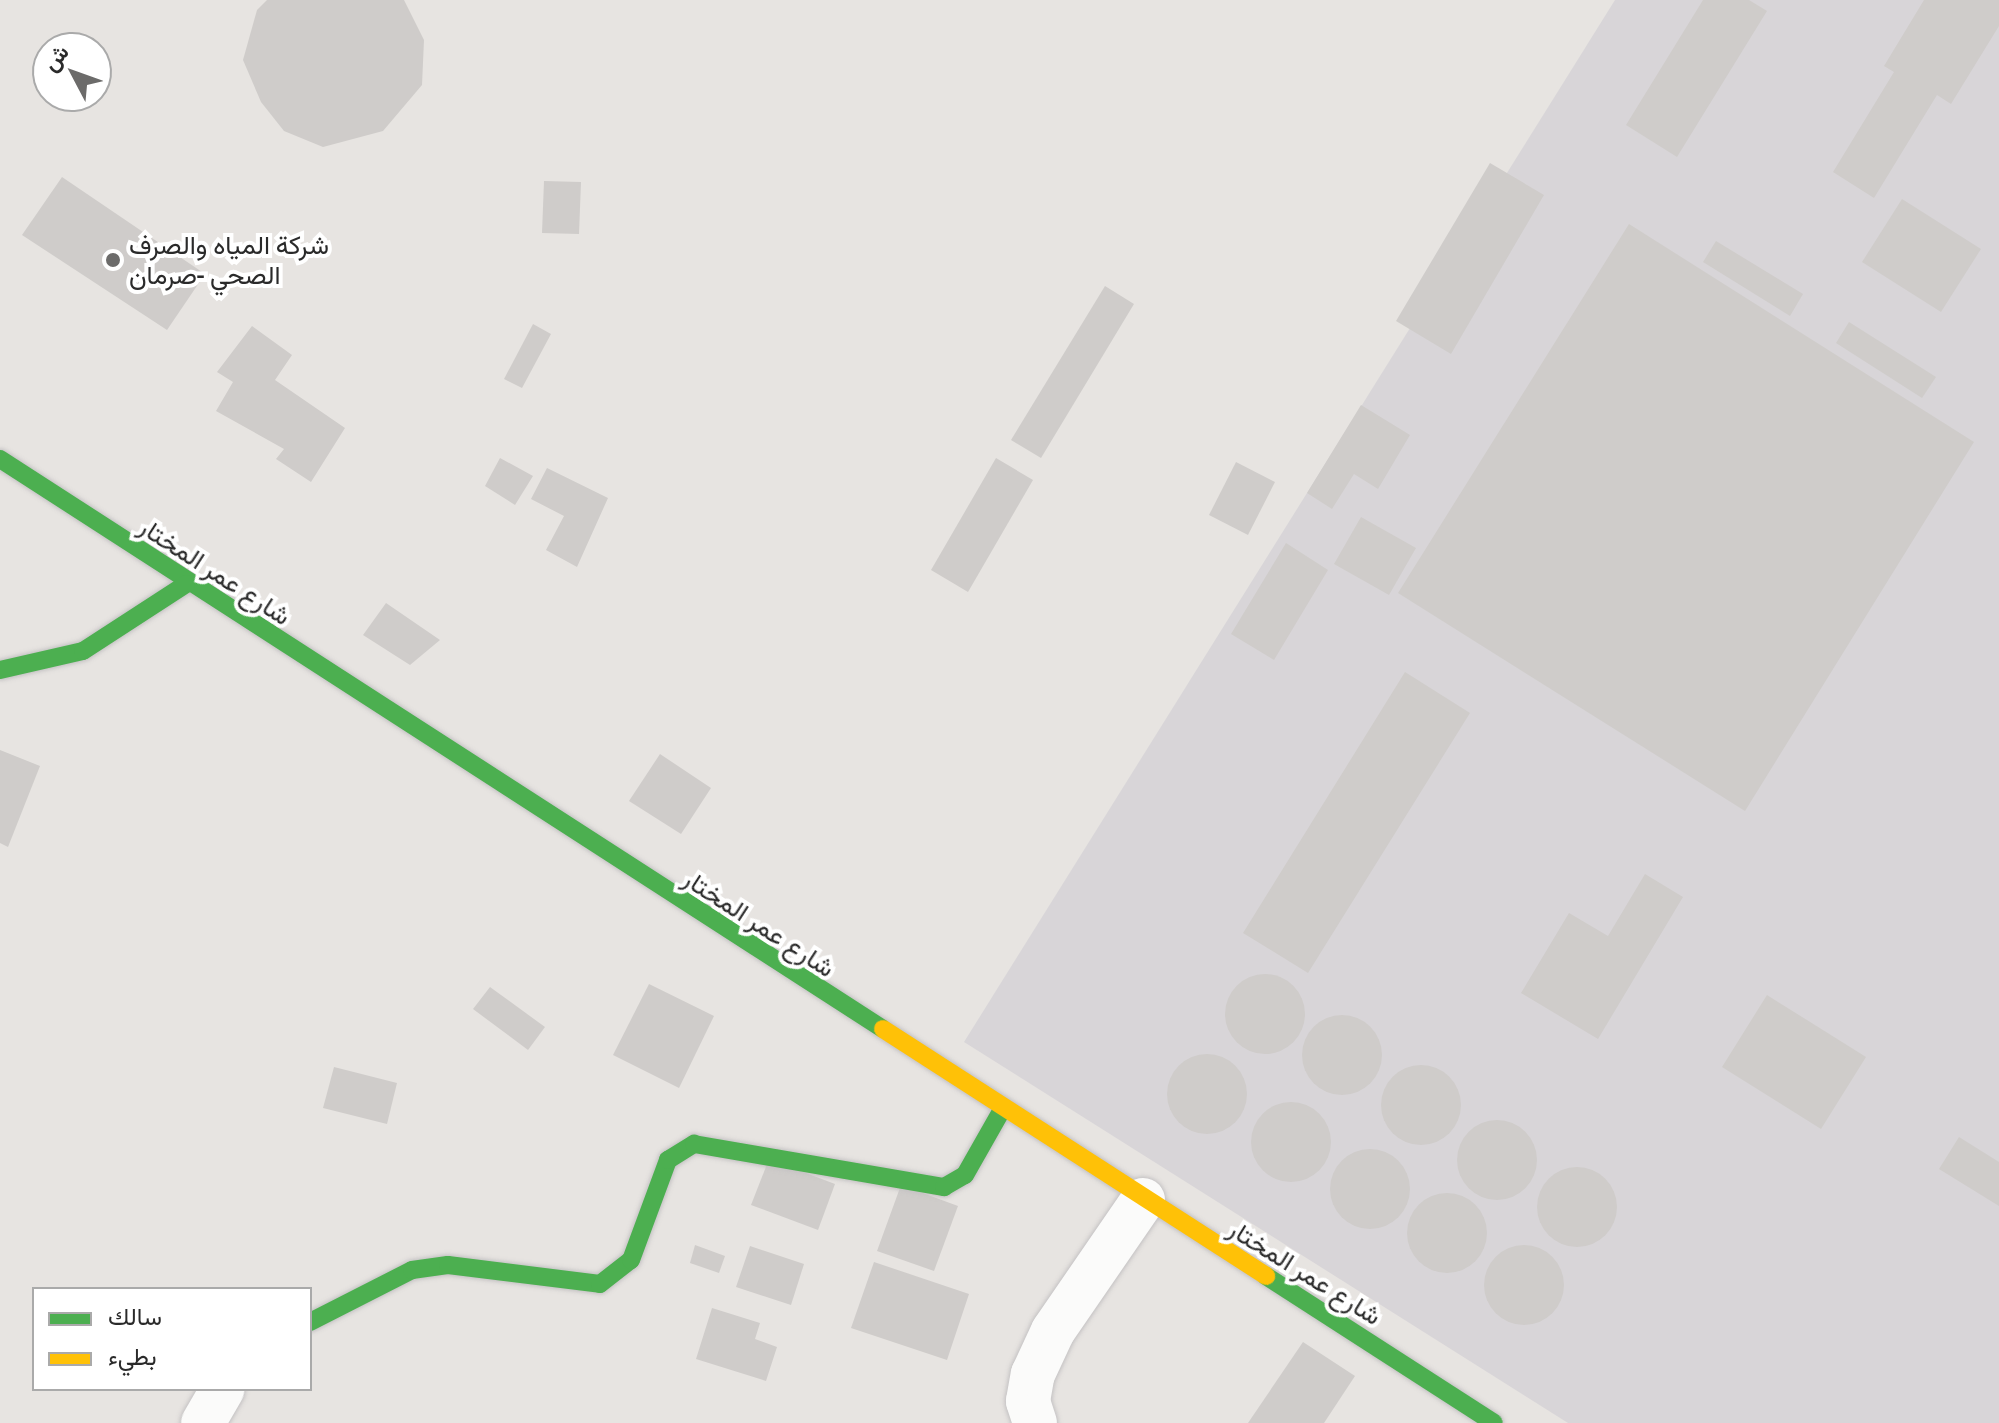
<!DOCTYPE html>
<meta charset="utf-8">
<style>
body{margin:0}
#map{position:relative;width:1999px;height:1423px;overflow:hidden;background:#e7e4e1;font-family:"Archivo Narrow",Vazirmatn,sans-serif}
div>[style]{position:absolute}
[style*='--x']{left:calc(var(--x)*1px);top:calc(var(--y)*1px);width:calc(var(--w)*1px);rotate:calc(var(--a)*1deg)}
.industrial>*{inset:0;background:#d8d5d8}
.building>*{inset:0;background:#cfccca}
.round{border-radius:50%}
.roads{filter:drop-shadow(0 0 2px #c4c2c3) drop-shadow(0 0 2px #c4c2c3)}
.street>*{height:44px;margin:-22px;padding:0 22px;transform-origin:22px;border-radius:22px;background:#fbfbfa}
.fast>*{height:18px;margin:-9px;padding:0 9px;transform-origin:9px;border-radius:9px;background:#4caf50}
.slow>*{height:18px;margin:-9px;padding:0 9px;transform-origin:9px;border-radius:9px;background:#ffc107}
.dots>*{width:22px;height:22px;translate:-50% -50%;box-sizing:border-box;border:4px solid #fff;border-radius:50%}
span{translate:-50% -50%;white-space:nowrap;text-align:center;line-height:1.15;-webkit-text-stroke:8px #fff;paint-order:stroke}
.poi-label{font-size:26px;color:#2a2a2a}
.left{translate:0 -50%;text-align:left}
.street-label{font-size:26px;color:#2a2a2a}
.legend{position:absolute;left:32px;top:1287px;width:280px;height:104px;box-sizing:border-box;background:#fff;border:2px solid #aaa;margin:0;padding:10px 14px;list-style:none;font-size:24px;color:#2a2a2a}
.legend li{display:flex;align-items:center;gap:16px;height:40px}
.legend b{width:40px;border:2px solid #aaa}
.north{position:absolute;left:32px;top:32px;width:80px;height:80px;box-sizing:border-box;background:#fff;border:2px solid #aaa;border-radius:50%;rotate:311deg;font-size:22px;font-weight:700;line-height:32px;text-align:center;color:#2a2a2a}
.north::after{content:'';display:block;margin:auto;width:28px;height:36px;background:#6c6b6a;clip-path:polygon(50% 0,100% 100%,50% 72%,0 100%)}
</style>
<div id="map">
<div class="industrial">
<i style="clip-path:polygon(1615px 0,1999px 0,1999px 1423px,1568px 1423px,964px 1042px)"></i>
</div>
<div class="building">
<i style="clip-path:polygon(267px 0,404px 0,424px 40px,422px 85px,383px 131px,323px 147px,284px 131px,261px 102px,243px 60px,257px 10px)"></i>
<i style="clip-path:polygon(1703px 0,1749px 0,1767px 11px,1677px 157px,1626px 125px)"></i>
<i style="clip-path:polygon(1924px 0,1999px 0,1999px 26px,1951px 104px,1937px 95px,1874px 198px,1833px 172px,1894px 72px,1884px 66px)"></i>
<i style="clip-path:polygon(1490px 163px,1544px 195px,1451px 354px,1396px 321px)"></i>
<i style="clip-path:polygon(62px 177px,205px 274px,167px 330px,22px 235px)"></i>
<i style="clip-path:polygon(544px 181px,581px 182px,579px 234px,542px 233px)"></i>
<i style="clip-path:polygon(1902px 199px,1981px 249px,1941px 312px,1862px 262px)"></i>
<i style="clip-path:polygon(1629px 224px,1974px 442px,1745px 811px,1398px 593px)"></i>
<i style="clip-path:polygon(1716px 241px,1803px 294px,1790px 316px,1703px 262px)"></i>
<i style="clip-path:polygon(1105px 286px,1134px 304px,1041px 458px,1011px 440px)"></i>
<i style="clip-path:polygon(1849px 322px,1936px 377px,1922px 398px,1836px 343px)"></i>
<i style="clip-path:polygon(533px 324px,551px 334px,522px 388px,504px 379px)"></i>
<i style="clip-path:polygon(252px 326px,292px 355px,275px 380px,345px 428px,311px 482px,276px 459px,284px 449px,216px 411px,233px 382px,217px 372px)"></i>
<i style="clip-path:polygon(1361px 405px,1410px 435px,1378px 489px,1354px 474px,1332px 509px,1307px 493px)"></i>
<i style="clip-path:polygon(500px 458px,533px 476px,515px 505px,485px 486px)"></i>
<i style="clip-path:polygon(996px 458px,1033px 480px,968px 592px,931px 570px)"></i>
<i style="clip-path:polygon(1236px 462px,1275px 482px,1248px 535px,1209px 515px)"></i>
<i style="clip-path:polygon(547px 468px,608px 498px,577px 567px,546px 550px,564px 516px,531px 499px)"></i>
<i style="clip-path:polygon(1361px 517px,1416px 548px,1389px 595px,1334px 564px)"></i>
<i style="clip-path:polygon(1286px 543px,1328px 570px,1274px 660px,1231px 634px)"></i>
<i style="clip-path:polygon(386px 603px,440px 640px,410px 665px,363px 635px)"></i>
<i style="clip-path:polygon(1405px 672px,1470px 713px,1308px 973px,1243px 933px)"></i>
<i style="clip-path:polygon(0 750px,40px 766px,8px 847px,0 843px)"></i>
<i style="clip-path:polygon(660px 754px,711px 788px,681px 834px,629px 801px)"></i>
<i style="clip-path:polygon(1645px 874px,1683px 897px,1598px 1039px,1521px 993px,1569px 913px,1608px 936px)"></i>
<i class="round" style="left:1225px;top:974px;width:80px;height:80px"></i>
<i style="clip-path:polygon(649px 984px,714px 1016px,679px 1088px,613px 1055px)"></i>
<i style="clip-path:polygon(490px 987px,545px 1027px,528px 1050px,473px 1009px)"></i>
<i style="clip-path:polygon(1767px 995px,1866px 1057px,1821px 1129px,1722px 1067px)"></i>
<i class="round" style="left:1302px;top:1015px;width:80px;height:80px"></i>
<i class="round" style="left:1167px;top:1054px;width:80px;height:80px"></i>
<i class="round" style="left:1381px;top:1065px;width:80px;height:80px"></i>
<i style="clip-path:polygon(334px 1067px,397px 1083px,387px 1124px,323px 1108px)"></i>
<i class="round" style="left:1251px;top:1102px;width:80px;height:80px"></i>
<i class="round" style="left:1457px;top:1120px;width:80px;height:80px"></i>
<i style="clip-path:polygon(1959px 1137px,1999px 1162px,1999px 1206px,1939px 1169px)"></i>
<i class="round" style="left:1330px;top:1149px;width:80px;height:80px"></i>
<i style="clip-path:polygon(769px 1159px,835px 1184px,818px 1230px,751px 1205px)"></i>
<i class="round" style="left:1537px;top:1167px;width:80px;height:80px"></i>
<i style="clip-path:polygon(901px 1185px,958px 1206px,934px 1271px,877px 1251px)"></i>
<i class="round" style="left:1407px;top:1193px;width:80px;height:80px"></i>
<i class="round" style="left:1484px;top:1245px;width:80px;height:80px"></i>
<i style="clip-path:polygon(695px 1245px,725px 1256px,719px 1273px,690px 1263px)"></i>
<i style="clip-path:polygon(750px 1246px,804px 1264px,791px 1305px,736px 1287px)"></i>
<i style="clip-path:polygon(874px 1262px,969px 1294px,947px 1360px,851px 1328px)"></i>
<i style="clip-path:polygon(712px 1308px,760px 1323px,755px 1339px,777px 1347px,766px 1381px,696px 1359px)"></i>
<i style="clip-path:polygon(1303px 1342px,1355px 1376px,1324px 1423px,1248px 1423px)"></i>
</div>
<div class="roads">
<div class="street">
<i style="--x:203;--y:1423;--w:39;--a:-60"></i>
<i style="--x:1035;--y:1423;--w:23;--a:-108"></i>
<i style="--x:1028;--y:1401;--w:27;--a:-80"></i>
<i style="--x:1033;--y:1374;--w:47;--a:-65.1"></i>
<i style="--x:1053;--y:1331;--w:159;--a:-55.5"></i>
</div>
<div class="fast">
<i style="--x:0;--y:459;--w:1051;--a:32.84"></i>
<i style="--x:0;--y:670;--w:85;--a:-12.9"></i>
<i style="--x:83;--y:651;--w:123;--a:-33"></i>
<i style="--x:1266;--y:1276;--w:271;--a:32.8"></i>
<i style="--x:310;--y:1322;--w:114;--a:-27"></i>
<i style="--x:412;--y:1270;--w:36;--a:-8"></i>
<i style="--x:448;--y:1265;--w:153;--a:7.1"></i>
<i style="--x:600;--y:1284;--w:39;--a:-38"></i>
<i style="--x:631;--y:1260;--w:107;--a:-69.7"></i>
<i style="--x:668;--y:1160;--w:31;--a:-32"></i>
<i style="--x:694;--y:1144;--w:254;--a:9.8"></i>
<i style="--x:944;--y:1187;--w:24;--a:-30"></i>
<i style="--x:965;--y:1175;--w:75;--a:-60.4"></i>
</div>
<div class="slow">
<i style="--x:883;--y:1029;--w:456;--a:32.8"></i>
</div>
</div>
<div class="dots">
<i style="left:113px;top:260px;background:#6c6b6a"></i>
</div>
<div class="poi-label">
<span class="left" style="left:129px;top:260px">شركة المياه والصرف<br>الصحي -صرمان</span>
</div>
<div class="street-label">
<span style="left:215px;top:571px;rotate:33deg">شارع عمر المختار</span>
<span style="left:759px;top:923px;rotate:33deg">شارع عمر المختار</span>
<span style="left:1305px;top:1272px;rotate:32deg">شارع عمر المختار</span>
</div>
<ul class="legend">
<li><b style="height:10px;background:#4caf50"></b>سالك</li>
<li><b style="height:10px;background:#ffc107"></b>بطيء</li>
</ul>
<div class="north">ش</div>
</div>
